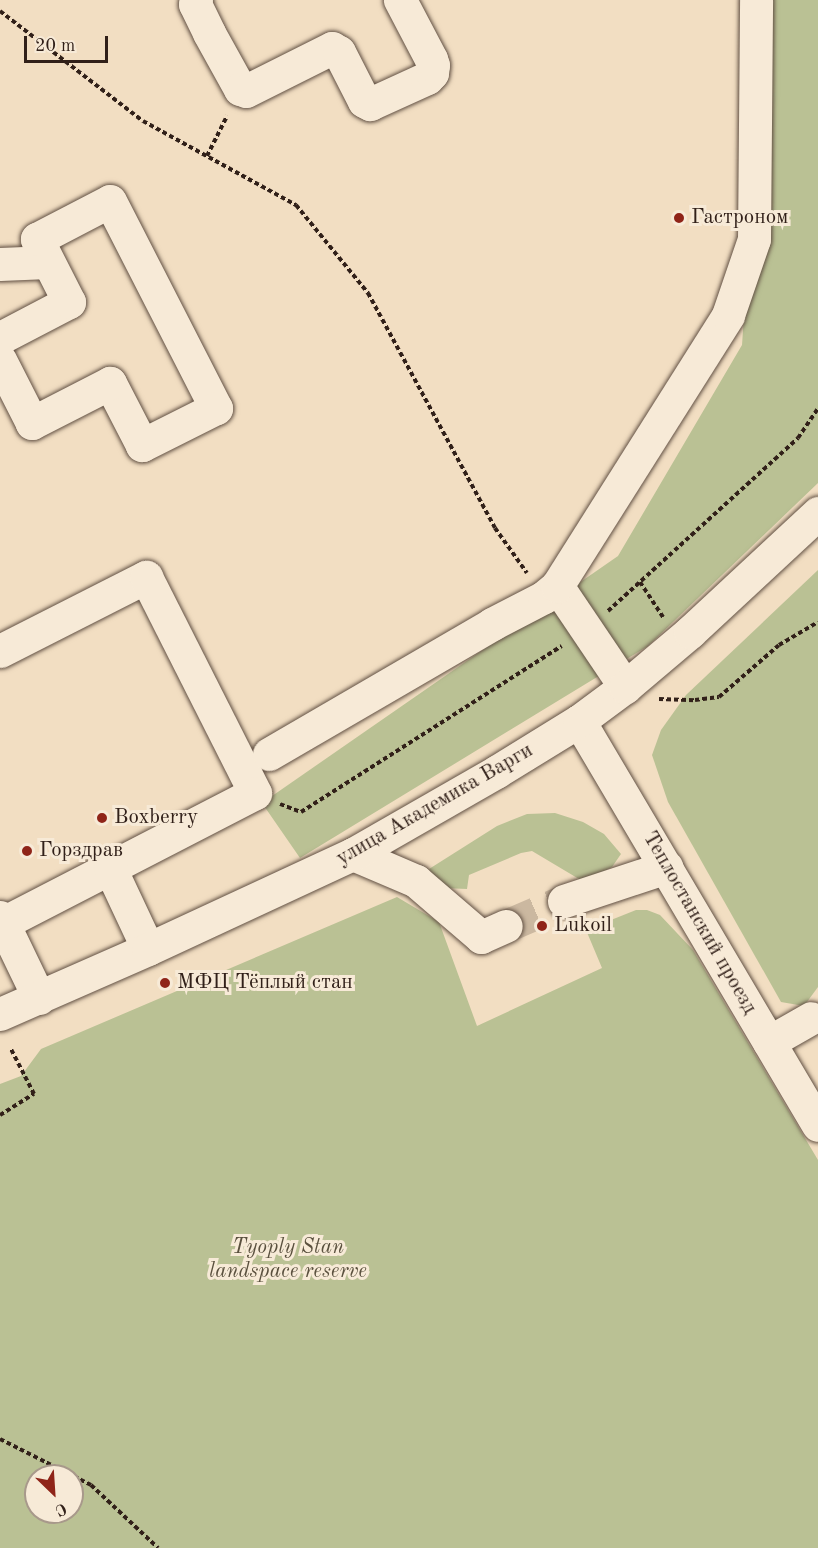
<!DOCTYPE html>
<meta charset="utf-8">
<style>
body{margin:0}
#map{position:relative;width:818px;height:1548px;overflow:hidden;background:#f2dec2;font-family:"Old Standard TT",serif}
div>[style]{position:absolute}
[style*='--x']{left:calc(var(--x)*1px);top:calc(var(--y)*1px);width:calc(var(--w)*1px);rotate:calc(var(--a)*1deg)}
.green>*{inset:0;background:#bac194}
.minor-tunnel>*{height:33px;margin-top:-16.5px;transform-origin:0;background:repeating-linear-gradient(90deg,#cbb8a0 0 33px,transparent 0 49px)}
.path>*{height:4px;margin-top:-2px;transform-origin:0;background:repeating-linear-gradient(90deg,#312019 0 4.5px,transparent 0 7.5px)}
.roads{filter:drop-shadow(0 0 2px #615043) drop-shadow(0 0 2px #615043)}
.minor>*{height:33px;margin:-16.5px;padding:0 16.5px;transform-origin:16.5px;border-radius:16.5px;background:#f7ead7}
.dots>*{width:16px;height:16px;translate:-50% -50%;box-sizing:border-box;border:3px solid #f7ead7;border-radius:50%}
span{translate:-50% -50%;white-space:nowrap;text-align:center;line-height:1.15;-webkit-text-stroke:6px #f7ead7;paint-order:stroke}
.poi-label{font-size:21px;color:#312019}
.left{translate:0 -50%;text-align:left}
.street-label{font-size:21px;color:#312019}
.park-label{font-size:21px;color:#5a503e;font-style:italic}
.north{position:absolute;left:24px;top:1464px;width:60px;height:60px;box-sizing:border-box;background:#f7ead7;border:2px solid #a8998b;border-radius:50%;rotate:155deg;font-size:16px;font-weight:700;line-height:24px;text-align:center;color:#312019}
.north::after{content:'';display:block;margin:auto;width:21px;height:27px;background:#8f2418;clip-path:polygon(50% 0,100% 100%,50% 72%,0 100%)}
.scale{position:absolute;left:24px;top:36px;width:84px;height:27px;box-sizing:border-box;border:3px solid #312019;border-top:0;padding-left:8px;font-size:18px;line-height:21px;white-space:nowrap;color:#312019;-webkit-text-stroke:4px #f7ead7;paint-order:stroke}
</style>
<div id="map">
<div class="green">
<i style="clip-path:polygon(766px 0,818px 0,818px 483px,648px 646px,300px 858px,262px 803px,618px 556px,742px 345px)"></i>
<i style="clip-path:polygon(818px 570px,818px 987px,804px 1006px,781px 1002px,668px 802px,652px 755px,661px 730px,686px 695px)"></i>
<i style="clip-path:polygon(555px 813px,583px 822px,604px 834px,621px 854px,612px 867px,584px 882px,532px 851px,521px 853px,469px 875px,467px 889px,443px 888px,429px 869px,497px 826px,527px 814px)"></i>
<i style="clip-path:polygon(evenodd,397px 897px,439px 922px,477px 1026px,602px 968px,586px 930px,636px 910px,647px 910px,660px 915px,693px 950px,818px 1160px,818px 1548px,0 1548px,0 1084px,21px 1076px,41px 1049px,397px 897px,36px 1476px,72px 1476px,72px 1512px,36px 1512px,36px 1476px)"></i>
</div>
<div class="minor-tunnel">
<i style="--x:506;--y:926;--w:63;--a:-23.3"></i>
</div>
<div class="path">
<i style="--x:0;--y:11;--w:180;--a:37.6"></i>
<i style="--x:143;--y:121;--w:175;--a:28.8"></i>
<i style="--x:296;--y:205;--w:114;--a:50.7"></i>
<i style="--x:368;--y:293;--w:267;--a:61.6"></i>
<i style="--x:495;--y:528;--w:55;--a:54.6"></i>
<i style="--x:207;--y:156;--w:45;--a:-63.4"></i>
<i style="--x:640;--y:582;--w:42;--a:56.7"></i>
<i style="--x:608;--y:611;--w:257;--a:-42.3"></i>
<i style="--x:798;--y:438;--w:36;--a:-56"></i>
<i style="--x:659;--y:699;--w:36;--a:2"></i>
<i style="--x:695;--y:700;--w:24;--a:-7"></i>
<i style="--x:719;--y:697;--w:79;--a:-40.9"></i>
<i style="--x:779;--y:645;--w:45;--a:-30.5"></i>
<i style="--x:280;--y:804;--w:22;--a:21"></i>
<i style="--x:301;--y:812;--w:309;--a:-32.5"></i>
<i style="--x:0;--y:1115;--w:40;--a:-32"></i>
<i style="--x:34;--y:1094;--w:51;--a:-117.1"></i>
<i style="--x:0;--y:1439;--w:102;--a:26.8"></i>
<i style="--x:91;--y:1485;--w:92;--a:43.2"></i>
</div>
<div class="roads">
<div class="minor">
<i style="--x:196;--y:0;--w:4;--a:104"></i>
<i style="--x:195;--y:4;--w:32;--a:64"></i>
<i style="--x:209;--y:33;--w:64;--a:61"></i>
<i style="--x:240;--y:89;--w:6;--a:18"></i>
<i style="--x:246;--y:91;--w:96;--a:-26.6"></i>
<i style="--x:332;--y:48;--w:8;--a:30"></i>
<i style="--x:339;--y:52;--w:55;--a:63"></i>
<i style="--x:364;--y:101;--w:7;--a:27"></i>
<i style="--x:370;--y:104;--w:63;--a:-24.5"></i>
<i style="--x:427;--y:78;--w:7;--a:-45"></i>
<i style="--x:432;--y:73;--w:8;--a:-83"></i>
<i style="--x:433;--y:65;--w:6;--a:-108"></i>
<i style="--x:431;--y:59;--w:67;--a:-117.7"></i>
<i style="--x:0;--y:264;--w:48;--a:-2.4"></i>
<i style="--x:0;--y:338;--w:78;--a:-27.6"></i>
<i style="--x:69;--y:302;--w:71;--a:-116.9"></i>
<i style="--x:37;--y:239;--w:82;--a:-27.5"></i>
<i style="--x:110;--y:201;--w:233;--a:62.9"></i>
<i style="--x:216;--y:408;--w:83;--a:153.4"></i>
<i style="--x:142;--y:445;--w:70;--a:-117.3"></i>
<i style="--x:110;--y:383;--w:88;--a:152.9"></i>
<i style="--x:32;--y:423;--w:71;--a:-116.9"></i>
<i style="--x:557;--y:586;--w:122;--a:56"></i>
<i style="--x:0;--y:651;--w:164;--a:-26.9"></i>
<i style="--x:146;--y:577;--w:242;--a:63.2"></i>
<i style="--x:255;--y:793;--w:284;--a:152.7"></i>
<i style="--x:579;--y:721;--w:469;--a:59.4"></i>
<i style="--x:269;--y:754;--w:258;--a:-30.2"></i>
<i style="--x:492;--y:624;--w:59;--a:-27.4"></i>
<i style="--x:544;--y:597;--w:17;--a:-40"></i>
<i style="--x:557;--y:586;--w:320;--a:-57.7"></i>
<i style="--x:728;--y:315;--w:80;--a:-71.1"></i>
<i style="--x:754;--y:239;--w:239;--a:-89.5"></i>
<i style="--x:353;--y:854;--w:69;--a:23.2"></i>
<i style="--x:416;--y:881;--w:86;--a:40.7"></i>
<i style="--x:481;--y:937;--w:27;--a:-24"></i>
<i style="--x:110;--y:868;--w:89;--a:64.9"></i>
<i style="--x:564;--y:901;--w:108;--a:-18.3"></i>
<i style="--x:0;--y:917;--w:90;--a:64.3"></i>
<i style="--x:0;--y:1014;--w:162;--a:-23.7"></i>
<i style="--x:148;--y:949;--w:226;--a:-24.9"></i>
<i style="--x:353;--y:854;--w:165;--a:-29.8"></i>
<i style="--x:496;--y:772;--w:97;--a:-31.6"></i>
<i style="--x:579;--y:721;--w:57;--a:-36.5"></i>
<i style="--x:625;--y:687;--w:85;--a:-40.2"></i>
<i style="--x:690;--y:632;--w:175;--a:-42.9"></i>
<i style="--x:769;--y:1042;--w:48;--a:-29.7"></i>
</div>
</div>
<div class="dots">
<i style="left:679px;top:218px;background:#8f2418"></i>
<i style="left:102px;top:818px;background:#8f2418"></i>
<i style="left:27px;top:851px;background:#8f2418"></i>
<i style="left:542px;top:926px;background:#8f2418"></i>
<i style="left:165px;top:983px;background:#8f2418"></i>
</div>
<div class="poi-label">
<span class="left" style="left:691px;top:218px">Гастроном</span>
<span class="left" style="left:114px;top:818px">Boxberry</span>
<span class="left" style="left:39px;top:851px">Горздрав</span>
<span class="left" style="left:554px;top:926px">Lukoil</span>
<span class="left" style="left:177px;top:983px">МФЦ Тёплый стан</span>
</div>
<div class="street-label">
<span style="left:435px;top:805px;rotate:-30deg">улица Академика Варги</span>
<span style="left:699px;top:923px;rotate:60deg">Теплостанский проезд</span>
</div>
<div class="park-label">
<span style="left:288px;top:1260px">Tyoply Stan<br>landspace reserve</span>
</div>
<div class="north">С</div>
<div class="scale">20 m</div>
</div>
